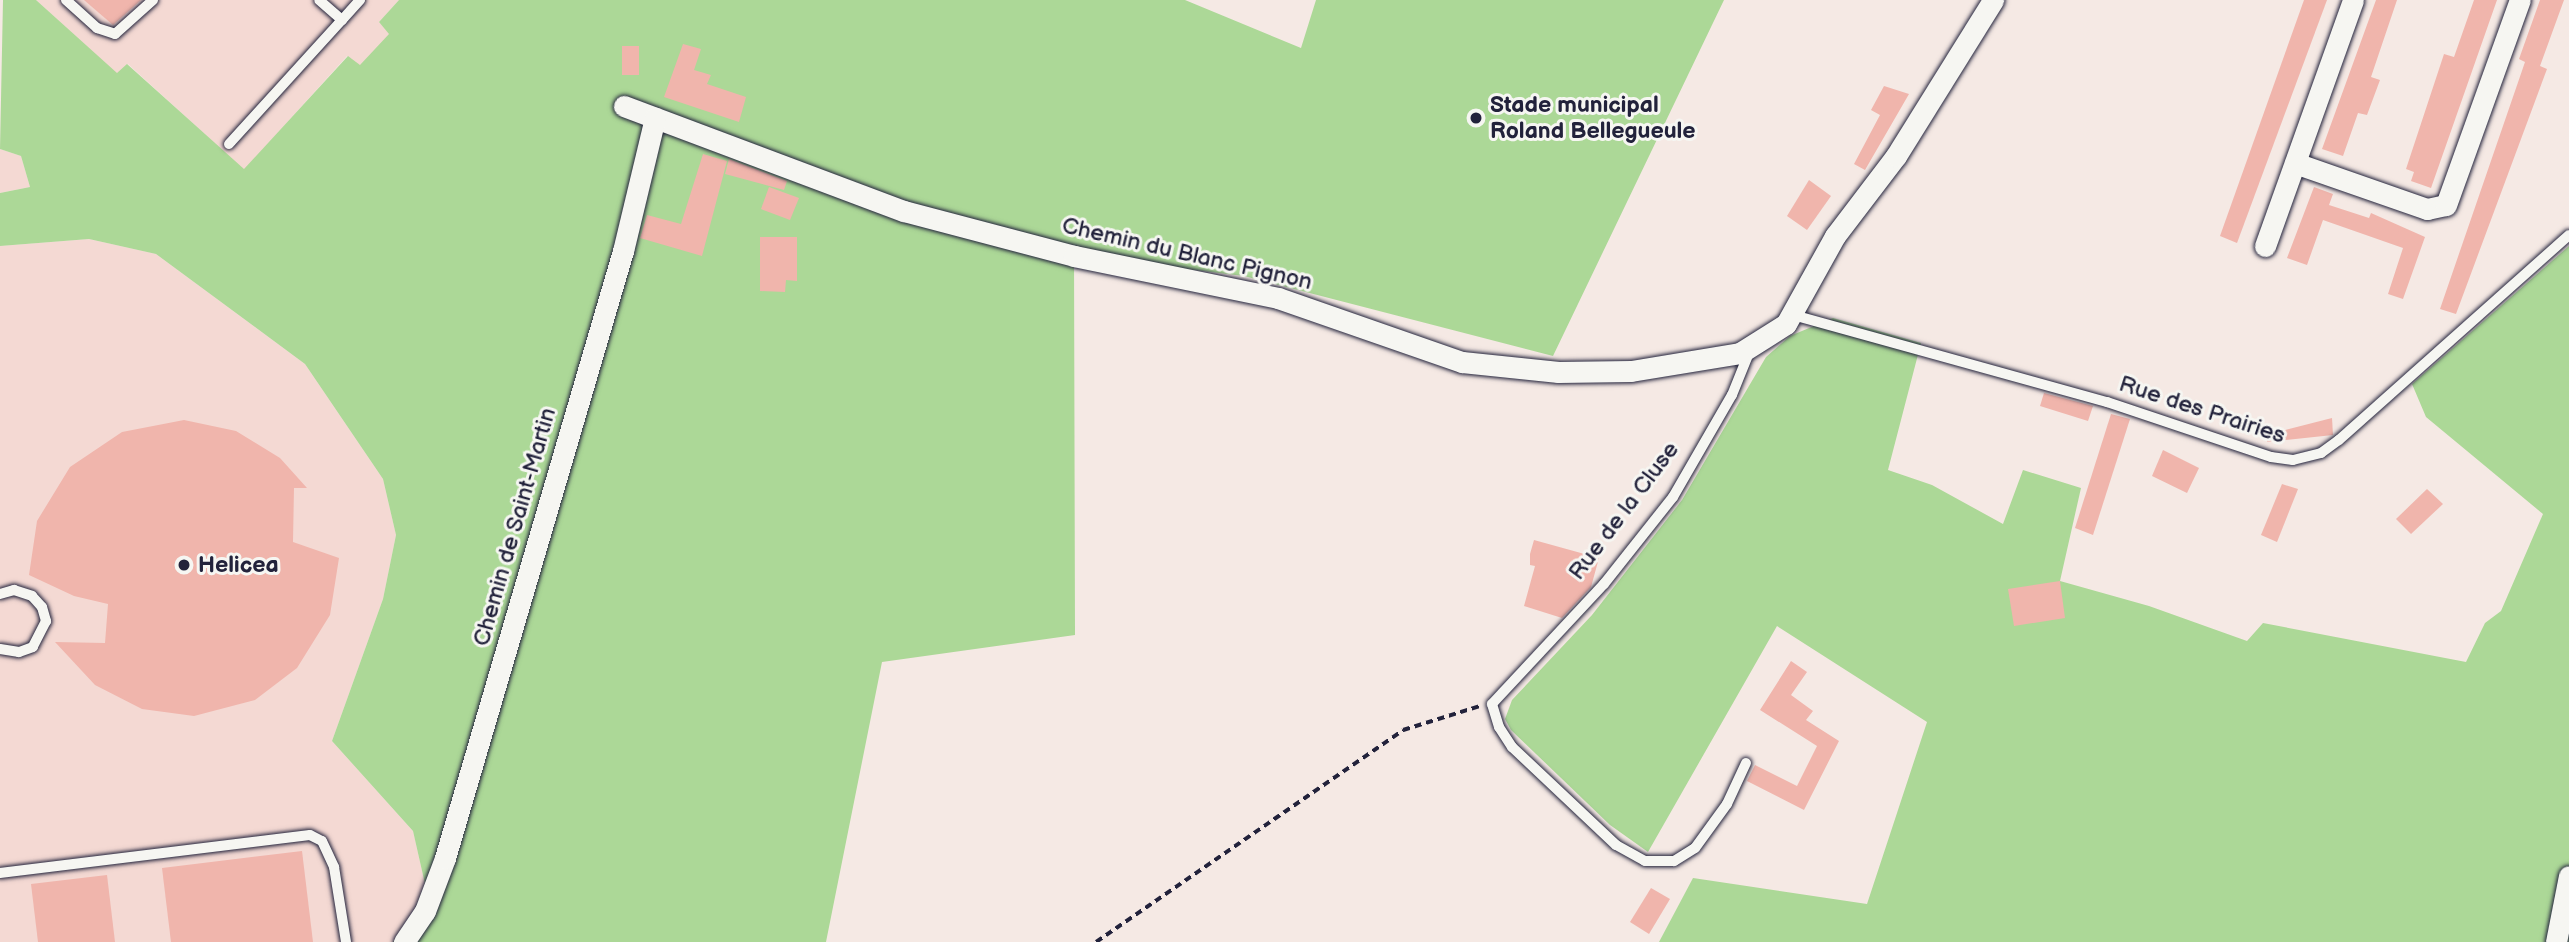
<!DOCTYPE html>
<style>
body{margin:0}
#map{position:relative;width:2569px;height:942px;overflow:hidden;background:#f5e9e4;font-family:"Balsamiq Sans",sans-serif}
div>[style]{position:absolute}
[style*='--x']{left:calc(var(--x)*1px);top:calc(var(--y)*1px);width:calc(var(--w)*1px);rotate:calc(var(--a)*1deg)}
.built>*{inset:0;background:#f4d9d3}
.green>*{inset:0;background:#acd897}
.building>*{inset:0;background:#f0b5ac}
.path>*{height:3.5px;margin-top:-1.75px;transform-origin:0;background:repeating-linear-gradient(90deg,#22223b 0 7px,transparent 0 12px)}
.roads{filter:drop-shadow(0 0 2px #22223b) drop-shadow(0 0 2px #22223b)}
.service>*{height:10px;margin:-5px;padding:0 5px;transform-origin:5px;border-radius:5px;background:#f6f6f2}
.minor>*{height:21px;margin:-10.5px;padding:0 10.5px;transform-origin:10.5px;border-radius:10.5px;background:#f6f6f2}
.dots>*{width:19px;height:19px;translate:-50% -50%;box-sizing:border-box;border:4px solid #f6f6f2;border-radius:50%}
span{translate:-50% -50%;white-space:nowrap;text-align:center;line-height:1.15;-webkit-text-stroke:6px #f6f6f2;paint-order:stroke}
.poi-label{font-size:23px;color:#22223b;font-weight:700}
.left{translate:0 -50%;text-align:left}
.street-label{font-size:23px;color:#22223b}
</style>
<div id="map">
<div class="built">
<i style="clip-path:polygon(36px 0,399px 0,379px 22px,390px 34px,360px 66px,347px 56px,244px 170px,128px 64px,117px 74px)"></i>
<i style="clip-path:polygon(0 149px,21px 156px,30px 187px,0 193px)"></i>
<i style="clip-path:polygon(89px 239px,156px 254px,305px 364px,383px 479px,396px 535px,383px 599px,332px 741px,413px 831px,425px 884px,413px 914px,393px 942px,0 942px,0 246px)"></i>
</div>
<div class="green">
<i style="clip-path:polygon(3px 0,36px 0,117px 73px,127px 64px,244px 169px,348px 56px,360px 65px,389px 34px,379px 22px,399px 0,1185px 0,1301px 48px,1316px 0,1724px 0,1553px 356px,1244px 276px,1136px 263px,1074px 249px,1075px 635px,882px 662px,826px 942px,393px 942px,413px 914px,425px 884px,413px 831px,332px 741px,383px 599px,396px 535px,383px 479px,305px 364px,156px 254px,89px 239px,0 246px,0 193px,30px 187px,21px 156px,0 149px)"></i>
<i style="clip-path:polygon(2569px 246px,2569px 942px,1659px 942px,1693px 878px,1867px 904px,1927px 722px,1777px 626px,1648px 852px,1610px 825px,1511px 730px,1505px 719px,1512px 700px,1592px 615px,1682px 500px,1766px 357px,1790px 336px,1833px 318px,1921px 343px,1888px 470px,1932px 485px,2003px 524px,2023px 470px,2081px 488px,2060px 581px,2149px 606px,2247px 641px,2263px 623px,2466px 662px,2485px 623px,2501px 611px,2543px 514px,2426px 417px,2412px 384px)"></i>
</div>
<div class="building">
<i style="clip-path:polygon(84px 0,141px 0,113px 25px)"></i>
<i style="clip-path:polygon(2304px 0,2327px 0,2237px 243px,2220px 236px)"></i>
<i style="clip-path:polygon(2376px 0,2397px 0,2371px 77px,2380px 80px,2367px 115px,2358px 113px,2343px 156px,2322px 149px)"></i>
<i style="clip-path:polygon(2474px 0,2497px 0,2431px 188px,2411px 181px,2414px 172px,2406px 169px,2444px 54px,2454px 57px)"></i>
<i style="clip-path:polygon(2540px 0,2564px 0,2540px 66px,2547px 69px,2456px 314px,2440px 309px,2525px 62px,2519px 59px)"></i>
<i style="clip-path:polygon(683px 44px,701px 49px,694px 70px,711px 75px,707px 84px,746px 97px,739px 122px,664px 97px)"></i>
<i style="clip-path:polygon(622px 46px,639px 46px,639px 75px,622px 75px)"></i>
<i style="clip-path:polygon(1884px 86px,1909px 94px,1865px 170px,1854px 164px,1880px 115px,1871px 110px)"></i>
<i style="clip-path:polygon(703px 154px,727px 161px,702px 256px,640px 238px,647px 215px,681px 224px)"></i>
<i style="clip-path:polygon(729px 159px,787px 181px,784px 190px,725px 174px)"></i>
<i style="clip-path:polygon(1809px 180px,1831px 196px,1807px 230px,1787px 216px)"></i>
<i style="clip-path:polygon(769px 187px,799px 198px,790px 220px,761px 209px)"></i>
<i style="clip-path:polygon(2314px 187px,2333px 194px,2329px 205px,2369px 218px,2371px 213px,2425px 237px,2403px 299px,2388px 294px,2403px 248px,2323px 220px,2307px 265px,2287px 258px)"></i>
<i style="clip-path:polygon(760px 237px,797px 237px,797px 281px,786px 280px,785px 292px,760px 291px)"></i>
<i style="clip-path:polygon(2044px 393px,2093px 406px,2088px 421px,2040px 406px)"></i>
<i style="clip-path:polygon(2111px 414px,2130px 419px,2093px 535px,2075px 528px)"></i>
<i style="clip-path:polygon(2332px 418px,2333px 435px,2267px 442px,2266px 435px)"></i>
<i style="clip-path:polygon(184px 420px,236px 431px,280px 458px,307px 488px,294px 488px,293px 542px,339px 558px,330px 615px,297px 668px,255px 700px,194px 716px,142px 709px,95px 685px,55px 642px,105px 643px,108px 604px,74px 596px,29px 575px,37px 521px,70px 467px,122px 432px)"></i>
<i style="clip-path:polygon(2163px 450px,2199px 468px,2187px 493px,2152px 476px)"></i>
<i style="clip-path:polygon(2282px 484px,2298px 489px,2277px 542px,2261px 535px)"></i>
<i style="clip-path:polygon(2427px 489px,2443px 504px,2411px 534px,2396px 519px)"></i>
<i style="clip-path:polygon(1534px 540px,1599px 558px,1591px 587px,1562px 618px,1524px 606px,1535px 566px,1530px 565px,1530px 554px)"></i>
<i style="clip-path:polygon(2060px 581px,2065px 618px,2014px 626px,2008px 589px)"></i>
<i style="clip-path:polygon(1791px 661px,1807px 672px,1791px 695px,1813px 711px,1806px 720px,1839px 741px,1804px 810px,1747px 781px,1755px 765px,1797px 786px,1817px 746px,1760px 710px)"></i>
<i style="clip-path:polygon(302px 851px,313px 942px,171px 942px,162px 868px)"></i>
<i style="clip-path:polygon(107px 875px,115px 942px,38px 942px,31px 884px)"></i>
<i style="clip-path:polygon(1651px 888px,1670px 899px,1649px 934px,1630px 922px)"></i>
</div>
<div class="path">
<i style="--x:1096;--y:942;--w:373;--a:-34.6"></i>
<i style="--x:1403;--y:730;--w:81;--a:-17.3"></i>
</div>
<div class="roads">
<div class="service">
<i style="--x:66;--y:0;--w:42;--a:42.1"></i>
<i style="--x:97;--y:28;--w:19;--a:18"></i>
<i style="--x:115;--y:34;--w:51;--a:-41.8"></i>
<i style="--x:342;--y:20;--w:27;--a:-48"></i>
<i style="--x:229;--y:144;--w:168;--a:-47.7"></i>
<i style="--x:342;--y:20;--w:30;--a:-139"></i>
<i style="--x:1793;--y:315;--w:326;--a:15.5"></i>
<i style="--x:2107;--y:402;--w:173;--a:18.5"></i>
<i style="--x:2271;--y:457;--w:22;--a:8"></i>
<i style="--x:2293;--y:460;--w:29;--a:-14"></i>
<i style="--x:2321;--y:453;--w:22;--a:-36"></i>
<i style="--x:2339;--y:440;--w:308;--a:-41.7"></i>
<i style="--x:0;--y:594;--w:15;--a:-16"></i>
<i style="--x:14;--y:590;--w:19;--a:18"></i>
<i style="--x:32;--y:596;--w:15;--a:48"></i>
<i style="--x:42;--y:607;--w:15;--a:74"></i>
<i style="--x:46;--y:621;--w:29;--a:117"></i>
<i style="--x:33;--y:647;--w:15;--a:160"></i>
<i style="--x:19;--y:652;--w:19;--a:-171"></i>
<i style="--x:1746;--y:763;--w:45;--a:114.9"></i>
<i style="--x:1727;--y:804;--w:54;--a:126"></i>
<i style="--x:1695;--y:848;--w:25;--a:148"></i>
<i style="--x:1674;--y:861;--w:29;--a:180"></i>
<i style="--x:1645;--y:861;--w:33;--a:-151"></i>
<i style="--x:1616;--y:845;--w:143;--a:-136.7"></i>
<i style="--x:1512;--y:747;--w:24;--a:-123"></i>
<i style="--x:1499;--y:727;--w:24;--a:-107"></i>
<i style="--x:1492;--y:704;--w:164;--a:-47"></i>
<i style="--x:1604;--y:584;--w:111;--a:-51.6"></i>
<i style="--x:1673;--y:497;--w:118;--a:-60"></i>
<i style="--x:1732;--y:395;--w:51;--a:-68"></i>
<i style="--x:0;--y:873;--w:312;--a:-7"></i>
<i style="--x:310;--y:835;--w:13;--a:27"></i>
<i style="--x:322;--y:841;--w:29;--a:65"></i>
<i style="--x:334;--y:867;--w:76;--a:80.9"></i>
</div>
<div class="minor">
<i style="--x:624;--y:106;--w:299;--a:20.6"></i>
<i style="--x:904;--y:211;--w:176;--a:14.8"></i>
<i style="--x:1074;--y:256;--w:208;--a:11.6"></i>
<i style="--x:1278;--y:298;--w:195;--a:19.2"></i>
<i style="--x:1462;--y:362;--w:97;--a:5.9"></i>
<i style="--x:1558;--y:372;--w:73;--a:-0.8"></i>
<i style="--x:1631;--y:371;--w:110;--a:-9.4"></i>
<i style="--x:1740;--y:353;--w:54;--a:-32.2"></i>
<i style="--x:1786;--y:324;--w:101;--a:-60.9"></i>
<i style="--x:1835;--y:236;--w:101;--a:-52.7"></i>
<i style="--x:1896;--y:156;--w:184;--a:-58.1"></i>
<i style="--x:2295;--y:163;--w:140;--a:19.2"></i>
<i style="--x:2427;--y:209;--w:19;--a:-12"></i>
<i style="--x:2446;--y:205;--w:218;--a:-70.2"></i>
<i style="--x:2265;--y:246;--w:261;--a:-70.3"></i>
<i style="--x:404;--y:942;--w:37;--a:-56"></i>
<i style="--x:425;--y:911;--w:57;--a:-69.3"></i>
<i style="--x:445;--y:858;--w:633;--a:-73.66"></i>
<i style="--x:623;--y:251;--w:137;--a:-76.5"></i>
<i style="--x:2556;--y:942;--w:67;--a:-78.9"></i>
</div>
</div>
<div class="dots">
<i style="left:1476px;top:118px;background:#22223b"></i>
<i style="left:184px;top:565px;background:#22223b"></i>
</div>
<div class="poi-label">
<span class="left" style="left:1490px;top:118px">Stade municipal<br>Roland Bellegueule</span>
<span class="left" style="left:198px;top:565px">Helicea</span>
</div>
<div class="street-label">
<span style="left:1187px;top:254px;rotate:13deg">Chemin du Blanc Pignon</span>
<span style="left:2202px;top:410px;rotate:18deg">Rue des Prairies</span>
<span style="left:1624px;top:511px;rotate:-53deg">Rue de la Cluse</span>
<span style="left:515px;top:527px;rotate:-74deg">Chemin de Saint-Martin</span>
</div>
</div>
